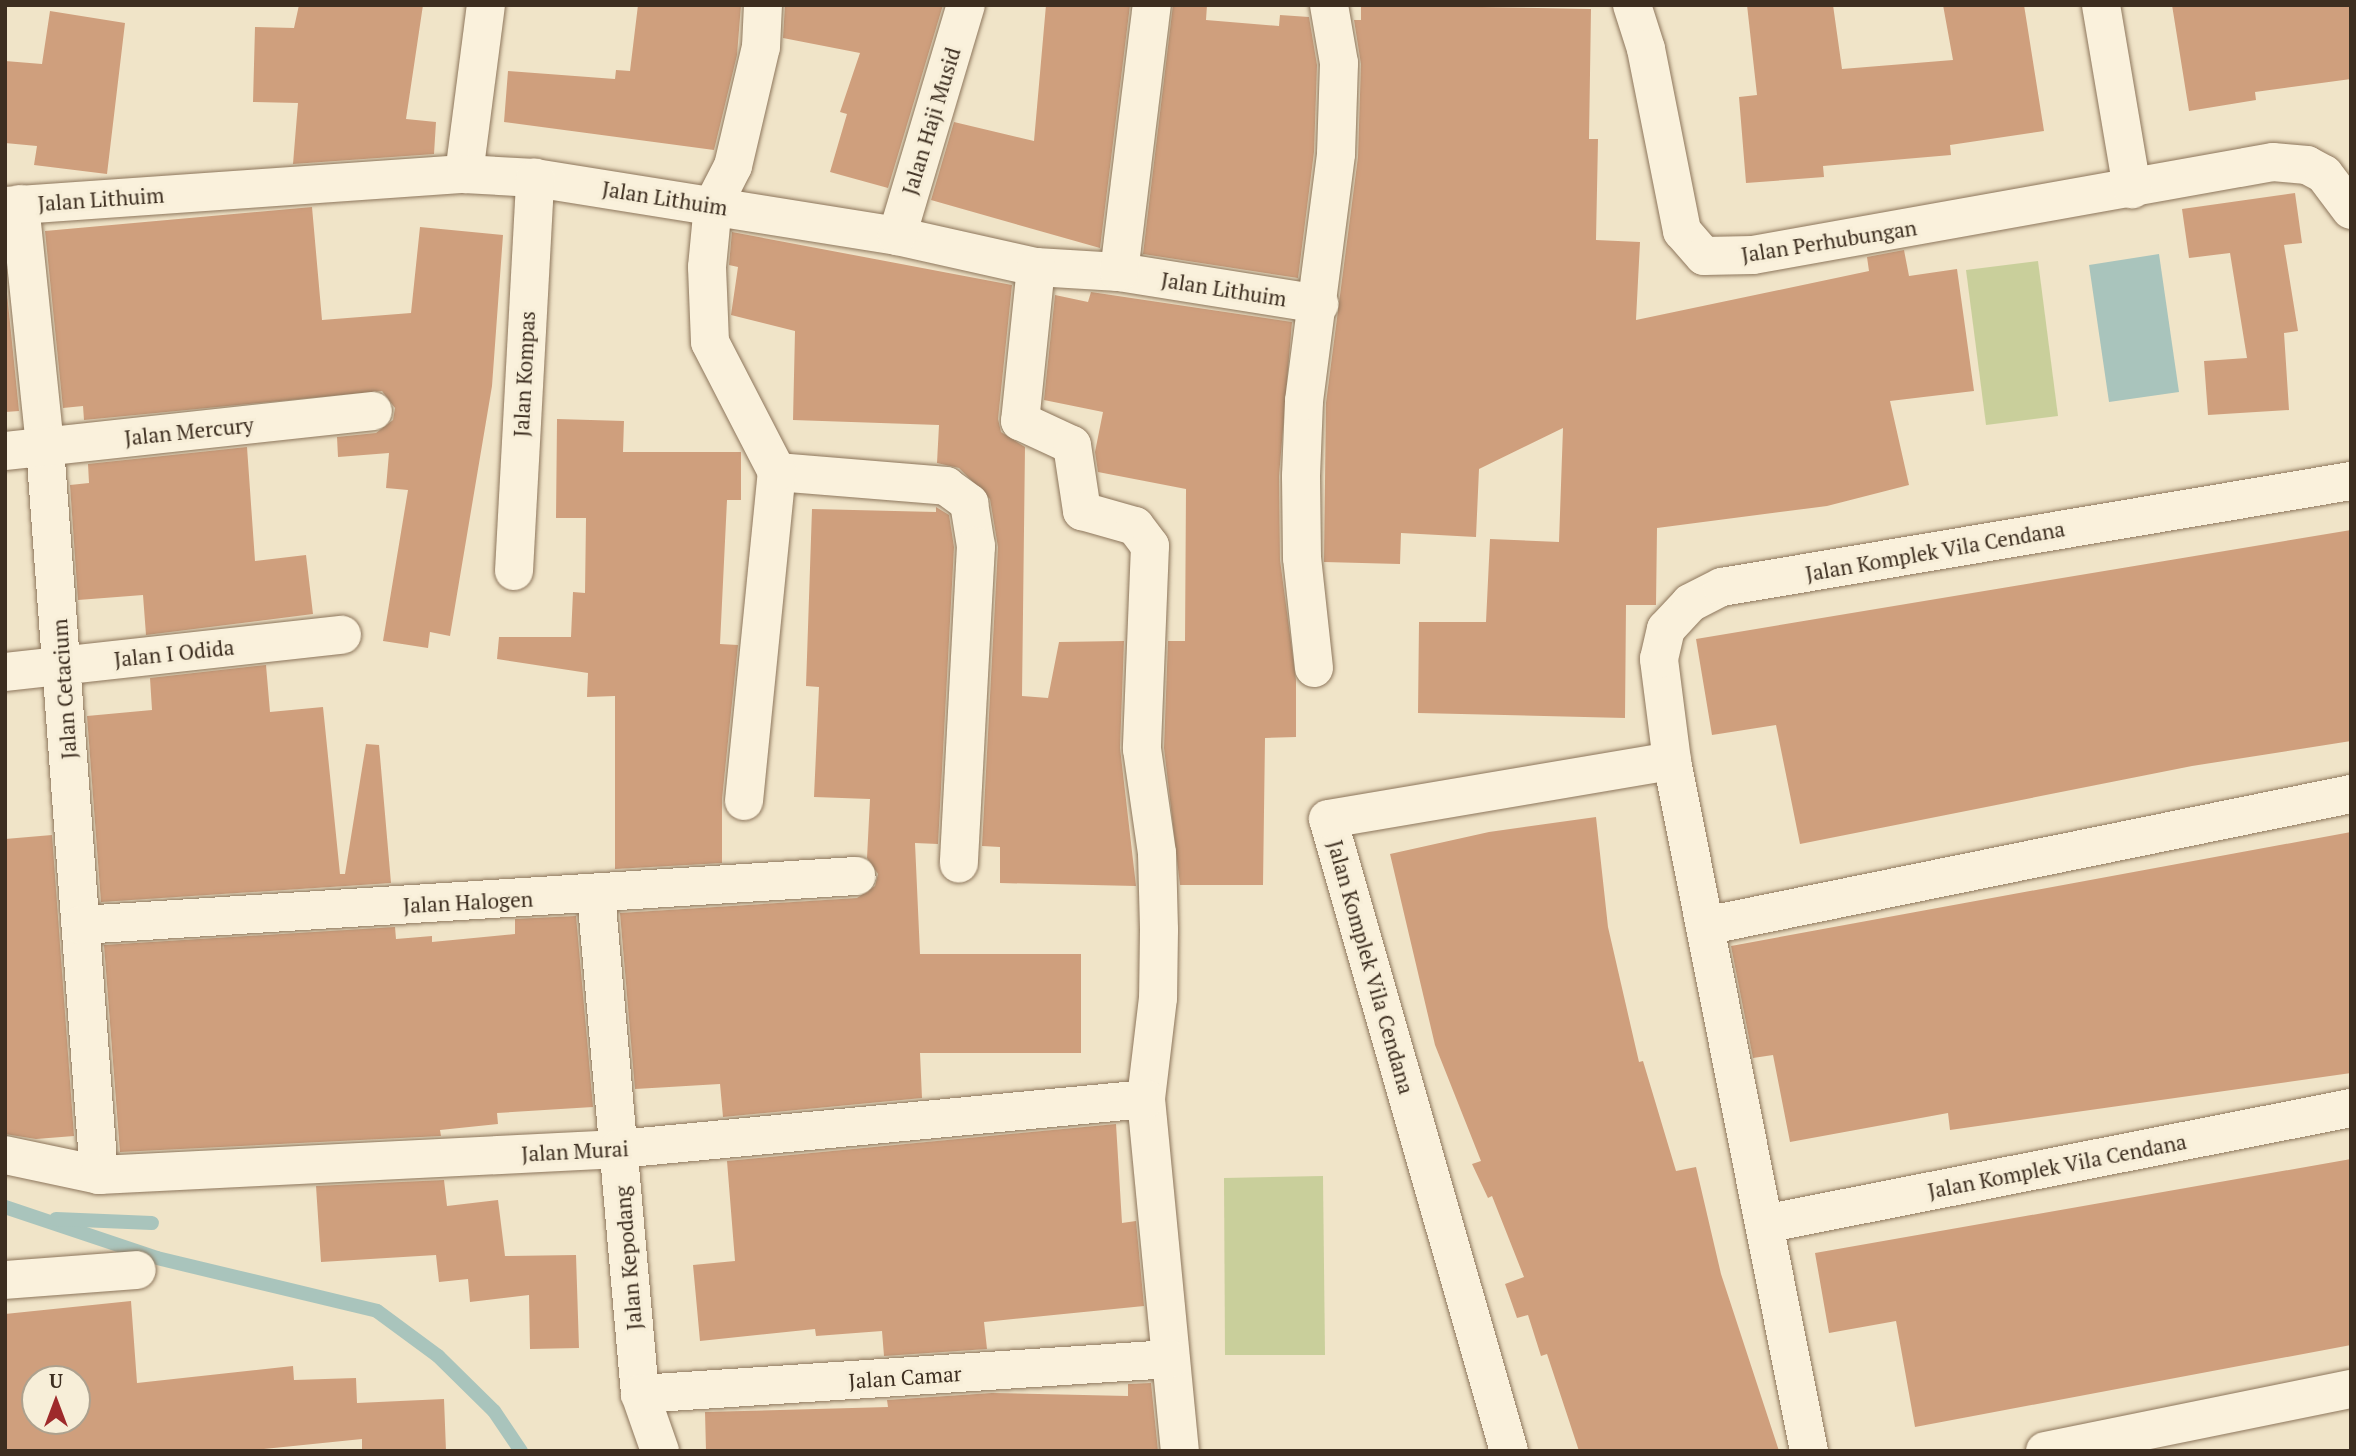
<!DOCTYPE html>
<style>
body{margin:0}
#map{position:relative;width:2356px;height:1456px;overflow:hidden;background:#f0e4c8;font-family:"PT Serif",serif}
div>[style]{position:absolute}
[style*='--x']{left:calc(var(--x)*1px);top:calc(var(--y)*1px);width:calc(var(--w)*1px);rotate:calc(var(--a)*1deg)}
.green>*{inset:0;background:#c9cf9b}
.water>*{inset:0;background:#a9c4bc}
.stream>*{height:14px;margin:-7px;padding:0 7px;transform-origin:7px;border-radius:7px;background:#a9c4bc}
.building>*{inset:0;background:#cf9f7d}
.roads{filter:drop-shadow(0 0 2px #8d765c) drop-shadow(0 0 2px #8d765c)}
.minor>*{height:38px;margin:-19px;padding:0 19px;transform-origin:19px;border-radius:19px;background:#faf1dc}
span{translate:-50% -50%;white-space:nowrap;text-align:center;line-height:1.15;-webkit-text-stroke:6px #f7eed8;paint-order:stroke}
.street-label{font-size:21px;color:#3d2e20}
.frame{position:absolute;inset:0;border:7px solid #3d2e20;pointer-events:none}
.north{position:absolute;left:21px;top:1365px;width:70px;height:70px;box-sizing:border-box;background:#f7eed8;border:2px solid #ada18e;border-radius:50%;rotate:0deg;font-size:19px;font-weight:700;line-height:28px;text-align:center;color:#3d2e20}
.north::after{content:'';display:block;margin:auto;width:24px;height:32px;background:#9e2a2b;clip-path:polygon(50% 0,100% 100%,50% 72%,0 100%)}
</style>
<div id="map">
<div class="green">
<i style="clip-path:polygon(2038px 261px,2058px 416px,1986px 425px,1966px 270px)"></i>
<i style="clip-path:polygon(1323px 1176px,1325px 1355px,1225px 1355px,1224px 1178px)"></i>
</div>
<div class="water">
<i style="clip-path:polygon(2159px 254px,2179px 392px,2109px 402px,2089px 265px)"></i>
</div>
<div class="stream">
<i style="--x:5;--y:1207;--w:160;--a:18.5"></i>
<i style="--x:157;--y:1258;--w:226;--a:13.5"></i>
<i style="--x:377;--y:1311;--w:76;--a:36.4"></i>
<i style="--x:438;--y:1356;--w:78;--a:44.5"></i>
<i style="--x:494;--y:1411;--w:48;--a:56"></i>
<i style="--x:56;--y:1219;--w:96;--a:2.4"></i>
</div>
<div class="building">
<i style="clip-path:polygon(299px 5px,423px 5px,406px 119px,436px 122px,434px 154px,293px 164px,298px 103px,253px 102px,255px 27px,294px 28px)"></i>
<i style="clip-path:polygon(638px 5px,741px 5px,737px 55px,714px 150px,504px 122px,508px 71px,615px 79px,616px 70px,630px 71px)"></i>
<i style="clip-path:polygon(785px 5px,943px 5px,888px 188px,830px 172px,847px 114px,840px 112px,860px 53px,783px 38px)"></i>
<i style="clip-path:polygon(1046px 5px,1130px 5px,1100px 248px,931px 200px,954px 122px,1034px 141px)"></i>
<i style="clip-path:polygon(1173px 5px,1207px 5px,1206px 20px,1279px 26px,1280px 15px,1309px 17px,1317px 65px,1314px 152px,1298px 278px,1143px 254px)"></i>
<i style="clip-path:polygon(1361px 5px,1591px 9px,1589px 139px,1598px 139px,1596px 240px,1640px 242px,1636px 320px,1869px 271px,1867px 257px,1904px 250px,1909px 276px,1957px 269px,1974px 391px,1890px 401px,1909px 485px,1827px 506px,1657px 528px,1656px 605px,1626px 605px,1625px 718px,1418px 713px,1419px 622px,1486px 622px,1490px 539px,1559px 542px,1563px 428px,1479px 469px,1476px 537px,1401px 533px,1400px 564px,1324px 562px,1326px 403px,1358px 157px,1361px 64px,1354px 20px,1361px 20px)"></i>
<i style="clip-path:polygon(1747px 5px,1833px 5px,1842px 69px,1953px 60px,1943px 5px,2024px 5px,2044px 131px,1950px 145px,1951px 155px,1823px 166px,1824px 177px,1746px 183px,1739px 97px,1757px 95px)"></i>
<i style="clip-path:polygon(2172px 5px,2351px 5px,2351px 79px,2255px 92px,2256px 100px,2189px 111px)"></i>
<i style="clip-path:polygon(50px 11px,125px 23px,107px 174px,34px 165px,37px 146px,5px 143px,5px 61px,42px 64px)"></i>
<i style="clip-path:polygon(2295px 193px,2302px 243px,2284px 245px,2298px 331px,2284px 333px,2289px 410px,2208px 415px,2204px 361px,2247px 358px,2230px 253px,2189px 258px,2182px 209px)"></i>
<i style="clip-path:polygon(312px 207px,322px 320px,411px 313px,420px 227px,503px 235px,492px 386px,450px 636px,430px 632px,428px 648px,383px 641px,408px 490px,386px 488px,389px 453px,338px 457px,337px 437px,376px 433px,393px 420px,395px 408px,382px 391px,84px 420px,83px 406px,63px 408px,45px 231px)"></i>
<i style="clip-path:polygon(732px 232px,1012px 285px,998px 419px,1001px 432px,1025px 447px,1022px 696px,1048px 698px,1059px 642px,1124px 641px,1120px 748px,1136px 886px,1000px 883px,1000px 847px,982px 846px,998px 547px,990px 499px,959px 468px,937px 463px,939px 425px,793px 420px,795px 331px,731px 315px,738px 267px,729px 265px)"></i>
<i style="clip-path:polygon(5px 274px,19px 411px,5px 412px)"></i>
<i style="clip-path:polygon(1091px 292px,1292px 322px,1279px 476px,1280px 560px,1296px 680px,1296px 737px,1265px 738px,1263px 885px,1180px 885px,1164px 748px,1168px 641px,1185px 641px,1186px 489px,1098px 472px,1095px 452px,1103px 412px,1044px 400px,1055px 295px,1088px 302px)"></i>
<i style="clip-path:polygon(557px 419px,624px 421px,623px 452px,741px 452px,741px 500px,727px 500px,720px 644px,738px 645px,722px 799px,722px 863px,615px 869px,615px 696px,587px 697px,588px 673px,497px 659px,499px 637px,571px 637px,573px 592px,585px 593px,586px 518px,556px 518px)"></i>
<i style="clip-path:polygon(247px 447px,255px 561px,306px 555px,313px 614px,146px 635px,143px 595px,78px 600px,70px 485px,89px 483px,88px 464px)"></i>
<i style="clip-path:polygon(936px 507px,949px 515px,954px 547px,938px 844px,915px 843px,920px 954px,1081px 954px,1081px 1053px,920px 1053px,922px 1098px,723px 1117px,720px 1084px,635px 1089px,620px 913px,857px 898px,875px 886px,878px 874px,867px 858px,870px 799px,814px 797px,819px 687px,806px 686px,812px 509px,936px 512px)"></i>
<i style="clip-path:polygon(2351px 530px,2351px 741px,2192px 766px,1800px 844px,1776px 725px,1712px 735px,1696px 639px)"></i>
<i style="clip-path:polygon(266px 665px,270px 712px,323px 707px,340px 874px,345px 874px,366px 744px,379px 745px,391px 883px,101px 902px,87px 716px,152px 710px,150px 678px)"></i>
<i style="clip-path:polygon(1596px 817px,1608px 927px,1639px 1062px,1643px 1061px,1676px 1171px,1696px 1167px,1721px 1274px,1779px 1451px,1579px 1451px,1547px 1354px,1541px 1356px,1528px 1315px,1517px 1318px,1505px 1284px,1524px 1277px,1492px 1196px,1488px 1198px,1472px 1164px,1481px 1161px,1435px 1045px,1390px 854px,1489px 832px)"></i>
<i style="clip-path:polygon(2351px 832px,2351px 1073px,1950px 1130px,1948px 1113px,1790px 1142px,1773px 1055px,1753px 1058px,1731px 946px)"></i>
<i style="clip-path:polygon(52px 835px,74px 1136px,36px 1139px,5px 1134px,5px 839px)"></i>
<i style="clip-path:polygon(576px 916px,593px 1107px,497px 1113px,498px 1124px,440px 1130px,441px 1136px,120px 1152px,104px 945px,395px 927px,396px 939px,432px 936px,432px 942px,515px 934px,515px 919px)"></i>
<i style="clip-path:polygon(1116px 1124px,1122px 1223px,1136px 1221px,1144px 1306px,984px 1322px,987px 1349px,884px 1356px,882px 1331px,816px 1336px,815px 1329px,700px 1341px,693px 1265px,735px 1261px,727px 1161px)"></i>
<i style="clip-path:polygon(2351px 1159px,2351px 1345px,1915px 1427px,1896px 1321px,1829px 1333px,1815px 1253px)"></i>
<i style="clip-path:polygon(444px 1180px,447px 1206px,498px 1200px,505px 1256px,576px 1255px,579px 1348px,530px 1349px,529px 1295px,470px 1302px,468px 1279px,439px 1282px,436px 1255px,321px 1262px,316px 1186px)"></i>
<i style="clip-path:polygon(evenodd,131px 1301px,137px 1383px,293px 1366px,294px 1380px,356px 1378px,357px 1403px,444px 1399px,446px 1451px,362px 1451px,362px 1439px,243px 1451px,5px 1451px,5px 1314px,131px 1301px,35px 1379px,77px 1379px,77px 1421px,35px 1421px,35px 1379px)"></i>
<i style="clip-path:polygon(1151px 1383px,1158px 1451px,706px 1451px,705px 1412px,888px 1407px,887px 1400px,992px 1393px,1128px 1396px,1128px 1384px)"></i>
</div>
<div class="roads">
<div class="minor">
<i style="--x:1632;--y:5;--w:46;--a:72.3"></i>
<i style="--x:1646;--y:49;--w:186;--a:78.8"></i>
<i style="--x:1682;--y:231;--w:33;--a:49"></i>
<i style="--x:1704;--y:256;--w:49;--a:-1.2"></i>
<i style="--x:1753;--y:255;--w:528;--a:-10.14"></i>
<i style="--x:2273;--y:162;--w:34;--a:5"></i>
<i style="--x:2307;--y:165;--w:19;--a:28"></i>
<i style="--x:2324;--y:174;--w:45;--a:53.1"></i>
<i style="--x:2101;--y:5;--w:187;--a:80.4"></i>
<i style="--x:464;--y:174;--w:170;--a:-82.6"></i>
<i style="--x:20;--y:204;--w:244;--a:84.1"></i>
<i style="--x:45;--y:447;--w:730;--a:85.76"></i>
<i style="--x:5;--y:206;--w:460;--a:-4"></i>
<i style="--x:464;--y:174;--w:71;--a:3.2"></i>
<i style="--x:535;--y:178;--w:367;--a:9.1"></i>
<i style="--x:897;--y:236;--w:142;--a:12.6"></i>
<i style="--x:1036;--y:267;--w:83;--a:3.4"></i>
<i style="--x:1119;--y:272;--w:203;--a:9.1"></i>
<i style="--x:897;--y:236;--w:241;--a:-73.4"></i>
<i style="--x:1036;--y:267;--w:155;--a:95.9"></i>
<i style="--x:1020;--y:421;--w:57;--a:24.8"></i>
<i style="--x:1072;--y:445;--w:67;--a:81.4"></i>
<i style="--x:1082;--y:511;--w:55;--a:15.8"></i>
<i style="--x:1135;--y:526;--w:25;--a:53"></i>
<i style="--x:1150;--y:546;--w:203;--a:92.3"></i>
<i style="--x:1142;--y:749;--w:105;--a:81.8"></i>
<i style="--x:1157;--y:853;--w:77;--a:88.5"></i>
<i style="--x:1159;--y:930;--w:68;--a:90.8"></i>
<i style="--x:1158;--y:998;--w:102;--a:96.8"></i>
<i style="--x:1146;--y:1099;--w:354;--a:84.5"></i>
<i style="--x:1119;--y:272;--w:269;--a:-83"></i>
<i style="--x:5;--y:451;--w:370;--a:-6.2"></i>
<i style="--x:777;--y:472;--w:170;--a:4.7"></i>
<i style="--x:946;--y:486;--w:29;--a:36"></i>
<i style="--x:969;--y:503;--w:44;--a:80.8"></i>
<i style="--x:976;--y:546;--w:318;--a:93.1"></i>
<i style="--x:514;--y:571;--w:394;--a:-86.9"></i>
<i style="--x:1314;--y:668;--w:111;--a:-96.2"></i>
<i style="--x:1302;--y:558;--w:82;--a:-90.7"></i>
<i style="--x:1301;--y:476;--w:75;--a:-87.7"></i>
<i style="--x:1304;--y:401;--w:249;--a:-82.6"></i>
<i style="--x:1336;--y:154;--w:91;--a:-88.1"></i>
<i style="--x:1339;--y:63;--w:59;--a:-99.8"></i>
<i style="--x:5;--y:672;--w:339;--a:-6.3"></i>
<i style="--x:744;--y:801;--w:331;--a:-84.3"></i>
<i style="--x:777;--y:472;--w:146;--a:-117.3"></i>
<i style="--x:710;--y:342;--w:75;--a:-92.3"></i>
<i style="--x:707;--y:267;--w:62;--a:-84.5"></i>
<i style="--x:713;--y:205;--w:44;--a:-62.9"></i>
<i style="--x:733;--y:166;--w:122;--a:-76.8"></i>
<i style="--x:761;--y:47;--w:42;--a:-87.3"></i>
<i style="--x:596;--y:894;--w:502;--a:84.97"></i>
<i style="--x:640;--y:1394;--w:60;--a:70.7"></i>
<i style="--x:81;--y:925;--w:777;--a:-3.62"></i>
<i style="--x:1705;--y:926;--w:659;--a:-11.55"></i>
<i style="--x:5;--y:1155;--w:96;--a:12"></i>
<i style="--x:99;--y:1175;--w:521;--a:-2.86"></i>
<i style="--x:619;--y:1149;--w:529;--a:-5.42"></i>
<i style="--x:1764;--y:1224;--w:598;--a:-11.18"></i>
<i style="--x:5;--y:1280;--w:132;--a:-4.3"></i>
<i style="--x:640;--y:1394;--w:531;--a:-3.78"></i>
<i style="--x:1509;--y:1451;--w:657;--a:-105.98"></i>
<i style="--x:1328;--y:819;--w:349;--a:-9.6"></i>
<i style="--x:1809;--y:1451;--w:703;--a:-101.23"></i>
<i style="--x:1672;--y:761;--w:103;--a:-97.3"></i>
<i style="--x:1659;--y:659;--w:31;--a:-77"></i>
<i style="--x:1666;--y:629;--w:35;--a:-47"></i>
<i style="--x:1690;--y:603;--w:36;--a:-27"></i>
<i style="--x:1722;--y:587;--w:638;--a:-9.57"></i>
<i style="--x:2045;--y:1451;--w:312;--a:-11.5"></i>
</div>
</div>
<div class="street-label">
<span style="left:931px;top:121px;rotate:-73deg">Jalan Haji Musid</span>
<span style="left:665px;top:198px;rotate:9deg">Jalan Lithuim</span>
<span style="left:101px;top:199px;rotate:-4deg">Jalan Lithuim</span>
<span style="left:1829px;top:241px;rotate:-9deg">Jalan Perhubungan</span>
<span style="left:1224px;top:289px;rotate:9deg">Jalan Lithuim</span>
<span style="left:524px;top:374px;rotate:-87deg">Jalan Kompas</span>
<span style="left:189px;top:431px;rotate:-6deg">Jalan Mercury</span>
<span style="left:1935px;top:551px;rotate:-10deg">Jalan Komplek Vila Cendana</span>
<span style="left:174px;top:653px;rotate:-6deg">Jalan I Odida</span>
<span style="left:64px;top:689px;rotate:-94deg">Jalan Cetacium</span>
<span style="left:468px;top:902px;rotate:-3deg">Jalan Halogen</span>
<span style="left:1371px;top:967px;rotate:74deg">Jalan Komplek Vila Cendana</span>
<span style="left:575px;top:1151px;rotate:-3deg">Jalan Murai</span>
<span style="left:2057px;top:1166px;rotate:-11deg">Jalan Komplek Vila Cendana</span>
<span style="left:628px;top:1258px;rotate:-95deg">Jalan Kepodang</span>
<span style="left:905px;top:1377px;rotate:-4deg">Jalan Camar</span>
</div>
<div class="frame"></div>
<div class="north">U</div>
</div>
